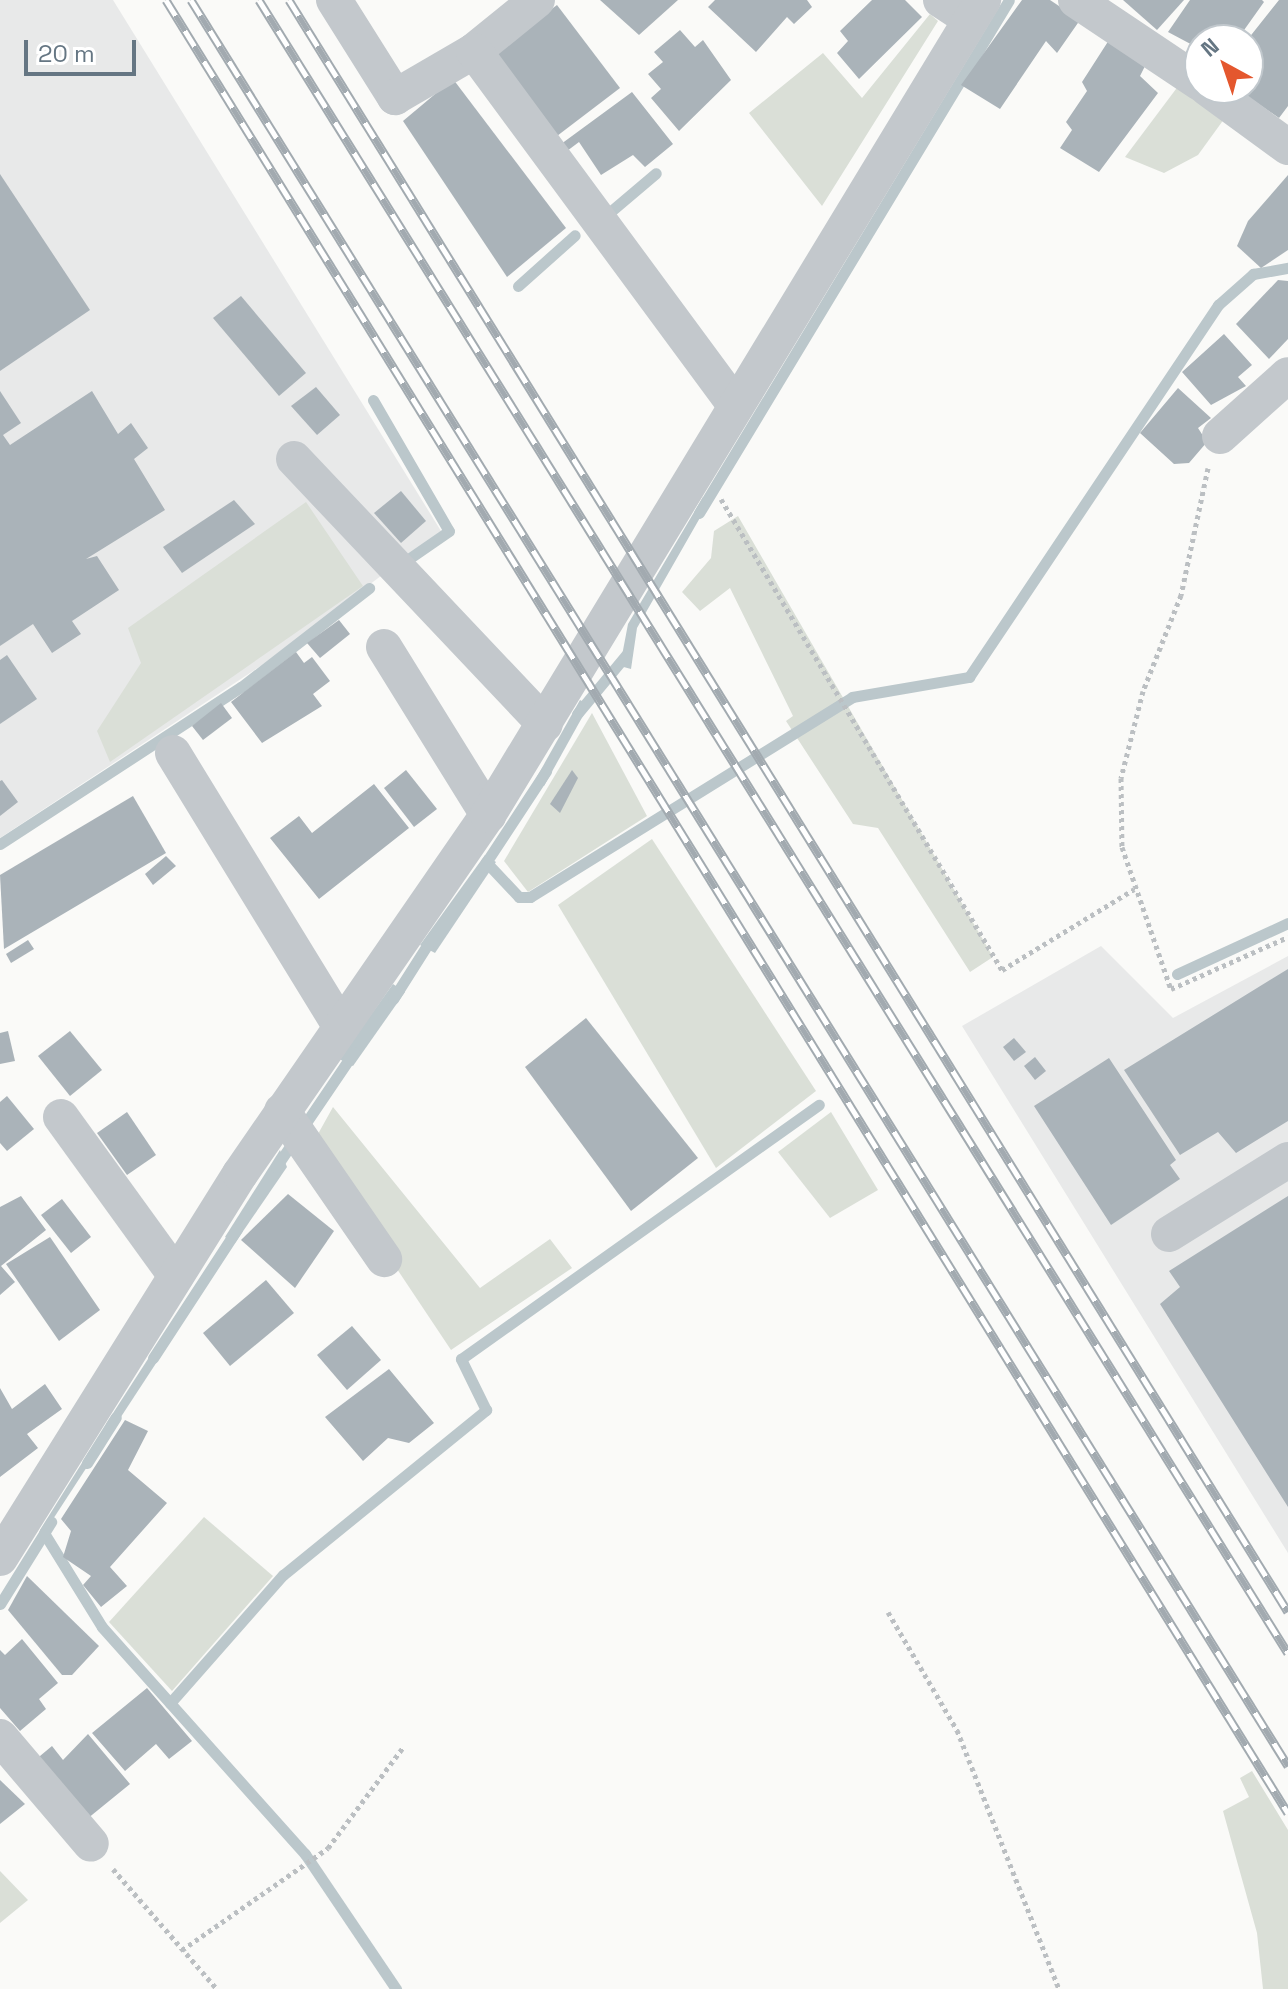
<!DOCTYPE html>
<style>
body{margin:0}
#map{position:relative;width:1288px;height:1989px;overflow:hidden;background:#fafaf8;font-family:"Space Grotesk",sans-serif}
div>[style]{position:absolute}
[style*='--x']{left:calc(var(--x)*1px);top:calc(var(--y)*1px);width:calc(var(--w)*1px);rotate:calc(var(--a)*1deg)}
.built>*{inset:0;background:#e8e9e9}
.green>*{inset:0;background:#dadfd7}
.water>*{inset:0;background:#bbc7cb}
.stream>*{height:11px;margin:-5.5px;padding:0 5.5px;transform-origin:5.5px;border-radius:5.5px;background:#bbc7cb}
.building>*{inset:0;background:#aab3b9}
.path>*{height:5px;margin-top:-2.5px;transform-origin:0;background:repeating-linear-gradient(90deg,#bbbfc2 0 4px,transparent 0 8px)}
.minor>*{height:36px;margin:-18px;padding:0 18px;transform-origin:18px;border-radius:18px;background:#c3c8cc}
.rail>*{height:9px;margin-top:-4.5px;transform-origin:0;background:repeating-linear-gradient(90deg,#fff 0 18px,#a2aab0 0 36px);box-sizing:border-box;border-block:2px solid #a2aab0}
span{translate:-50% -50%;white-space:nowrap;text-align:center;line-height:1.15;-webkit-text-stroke:8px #fff;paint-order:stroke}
.north{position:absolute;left:1184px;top:24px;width:80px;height:80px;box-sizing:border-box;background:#fff;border:2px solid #c1c8cd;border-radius:50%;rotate:320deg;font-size:22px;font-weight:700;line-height:32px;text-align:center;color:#657683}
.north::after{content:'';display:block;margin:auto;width:28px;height:36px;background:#e4572e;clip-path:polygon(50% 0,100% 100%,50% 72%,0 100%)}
.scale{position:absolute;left:24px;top:40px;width:112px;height:36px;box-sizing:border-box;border:4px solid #657683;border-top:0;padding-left:10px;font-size:24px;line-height:28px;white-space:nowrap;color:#657683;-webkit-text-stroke:6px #fff;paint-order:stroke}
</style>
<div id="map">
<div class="built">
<i style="clip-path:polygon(0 0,113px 0,441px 531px,262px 665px,0 838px)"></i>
<i style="clip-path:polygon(1101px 946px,1173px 1018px,1288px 956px,1288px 1553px,962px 1026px)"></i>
</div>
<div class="green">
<i style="clip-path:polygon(930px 14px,938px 21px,822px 206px,749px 113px,823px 53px,862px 98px)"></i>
<i style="clip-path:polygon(1179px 85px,1227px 115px,1198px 155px,1164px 173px,1125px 157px)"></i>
<i style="clip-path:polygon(306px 502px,363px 586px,110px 762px,97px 731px,141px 663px,128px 628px)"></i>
<i style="clip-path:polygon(738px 516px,993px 957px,970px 972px,878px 828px,853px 824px,786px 721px,793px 716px,730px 588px,700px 611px,682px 592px,711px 558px,714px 531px)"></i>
<i style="clip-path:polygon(592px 713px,647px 816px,528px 892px,504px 861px)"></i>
<i style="clip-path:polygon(652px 839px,816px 1091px,716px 1168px,558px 905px)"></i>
<i style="clip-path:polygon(333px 1107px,480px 1288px,550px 1239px,572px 1268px,451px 1350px,313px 1143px)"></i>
<i style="clip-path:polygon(831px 1112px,878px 1190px,830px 1218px,778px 1152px)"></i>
<i style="clip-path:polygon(204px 1517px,273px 1576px,172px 1691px,109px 1622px)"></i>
<i style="clip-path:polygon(1252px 1771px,1288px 1830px,1288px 1989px,1263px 1989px,1257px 1933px,1223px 1811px,1249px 1797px,1240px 1778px)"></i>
<i style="clip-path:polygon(0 1871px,28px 1900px,0 1923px)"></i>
</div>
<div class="water">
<i style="clip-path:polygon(703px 497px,709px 502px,637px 628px,631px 669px,620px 666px,628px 624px)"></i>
<i style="clip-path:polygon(580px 700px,589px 705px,544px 786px,534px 782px)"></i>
<i style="clip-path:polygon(485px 855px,496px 862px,435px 953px,420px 945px)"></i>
<i style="clip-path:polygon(393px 984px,405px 992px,353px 1066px,339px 1059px)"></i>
<i style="clip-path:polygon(280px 1150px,287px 1167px,235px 1243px,225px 1237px)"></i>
<i style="clip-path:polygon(157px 1345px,166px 1348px,113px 1429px,106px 1424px)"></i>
<i style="clip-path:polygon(90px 1450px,96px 1453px,44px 1533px,40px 1530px)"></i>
</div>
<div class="stream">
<i style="--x:610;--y:212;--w:60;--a:-40.3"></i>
<i style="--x:518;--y:286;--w:76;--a:-41.8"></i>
<i style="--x:373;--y:400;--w:151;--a:59.9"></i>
<i style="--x:449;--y:531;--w:51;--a:145.4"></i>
<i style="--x:699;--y:513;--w:599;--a:-58.86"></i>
<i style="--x:577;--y:714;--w:77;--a:-50.3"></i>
<i style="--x:0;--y:844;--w:288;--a:-33.1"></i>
<i style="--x:241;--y:687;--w:162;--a:-37.7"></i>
<i style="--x:486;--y:862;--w:48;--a:46.7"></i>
<i style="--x:519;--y:897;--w:11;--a:0"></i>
<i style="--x:530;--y:897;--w:379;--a:-31.8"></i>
<i style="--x:852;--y:697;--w:119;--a:-9.7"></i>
<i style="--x:969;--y:677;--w:448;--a:-56.2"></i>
<i style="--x:1218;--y:305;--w:47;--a:-41.5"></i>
<i style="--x:1253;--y:274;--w:36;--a:-10"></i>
<i style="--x:483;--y:867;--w:115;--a:-56.7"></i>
<i style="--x:1177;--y:974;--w:122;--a:-24.7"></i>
<i style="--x:393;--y:999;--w:75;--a:-57.6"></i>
<i style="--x:276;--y:1167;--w:139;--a:-55.9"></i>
<i style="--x:153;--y:1358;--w:154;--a:-56.9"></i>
<i style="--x:87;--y:1463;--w:54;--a:-57.8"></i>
<i style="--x:44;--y:1533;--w:110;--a:58.3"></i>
<i style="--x:102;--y:1627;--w:305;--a:48.2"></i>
<i style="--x:305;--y:1854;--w:163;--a:56"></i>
<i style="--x:0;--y:1604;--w:97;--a:-58.1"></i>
<i style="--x:170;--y:1703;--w:171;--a:-48.6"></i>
<i style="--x:283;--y:1575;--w:262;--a:-39.1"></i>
<i style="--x:486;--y:1410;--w:57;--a:-116.1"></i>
<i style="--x:461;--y:1359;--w:439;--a:-35.4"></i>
</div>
<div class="building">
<i style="clip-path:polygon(600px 0,678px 0,639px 35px)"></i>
<i style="clip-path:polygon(715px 0,807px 0,812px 7px,794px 24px,787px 17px,756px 52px,708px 7px)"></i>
<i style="clip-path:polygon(872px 0,905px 0,922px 17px,859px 79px,837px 53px,848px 41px,840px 31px)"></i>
<i style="clip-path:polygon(1022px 0,1050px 0,1080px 20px,1057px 53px,1046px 41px,1000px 109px,961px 85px)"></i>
<i style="clip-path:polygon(1123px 0,1184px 0,1157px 30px)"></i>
<i style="clip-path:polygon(1190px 0,1262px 0,1264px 2px,1237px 40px,1200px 40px,1200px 49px,1168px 32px)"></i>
<i style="clip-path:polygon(1279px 0,1288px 0,1288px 106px,1279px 118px,1244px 94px,1250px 82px,1248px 39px)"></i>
<i style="clip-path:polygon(557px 5px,620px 88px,557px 136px,493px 53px)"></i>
<i style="clip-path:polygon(680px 30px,695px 47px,703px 40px,731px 80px,679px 131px,651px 98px,661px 89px,648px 74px,663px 62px,654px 52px)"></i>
<i style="clip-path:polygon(1109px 40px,1146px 64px,1140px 76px,1158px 93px,1099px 172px,1060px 148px,1072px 130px,1066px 122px,1087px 91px,1082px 82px)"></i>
<i style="clip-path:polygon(453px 79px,566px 228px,507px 277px,403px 121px)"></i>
<i style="clip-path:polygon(632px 92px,673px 144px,645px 167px,633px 155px,601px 175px,579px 142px,563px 154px,557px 147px)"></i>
<i style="clip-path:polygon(0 174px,90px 310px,0 371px)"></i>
<i style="clip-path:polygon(1288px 175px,1288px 250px,1261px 268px,1237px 246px,1248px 221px)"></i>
<i style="clip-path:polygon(1278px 280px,1288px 281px,1288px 339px,1269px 359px,1236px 324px)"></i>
<i style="clip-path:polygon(241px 296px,306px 373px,279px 396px,213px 318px)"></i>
<i style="clip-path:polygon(1224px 334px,1252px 365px,1238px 377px,1246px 386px,1211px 405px,1182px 372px)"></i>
<i style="clip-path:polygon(316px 387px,340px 415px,317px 435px,291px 406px)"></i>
<i style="clip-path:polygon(1178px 388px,1211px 418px,1198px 428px,1207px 442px,1189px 463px,1174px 464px,1140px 433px)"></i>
<i style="clip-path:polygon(0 391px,21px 423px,3px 435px,10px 445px,92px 391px,118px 434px,131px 423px,148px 448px,134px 459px,165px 510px,86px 559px,97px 556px,119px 590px,72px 621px,81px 634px,52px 653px,33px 624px,0 646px)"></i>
<i style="clip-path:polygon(401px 491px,426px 521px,401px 543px,374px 513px)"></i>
<i style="clip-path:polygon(234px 500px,255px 524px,182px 573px,163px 547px)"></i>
<i style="clip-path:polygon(339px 620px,350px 634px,320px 658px,307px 643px)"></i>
<i style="clip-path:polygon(296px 652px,304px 663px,312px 657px,330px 681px,313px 694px,322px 706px,262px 743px,231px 702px)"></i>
<i style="clip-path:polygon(7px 655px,37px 699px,0 724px,0 660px)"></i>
<i style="clip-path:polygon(221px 703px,232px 718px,203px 740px,192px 726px)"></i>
<i style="clip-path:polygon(406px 770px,437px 809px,414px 827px,384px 788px)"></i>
<i style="clip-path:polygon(572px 770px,578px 778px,560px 813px,550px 804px)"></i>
<i style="clip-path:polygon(2px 780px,18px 802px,0 816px,0 781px)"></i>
<i style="clip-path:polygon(374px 784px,409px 828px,319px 899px,270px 838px,299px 816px,312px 833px)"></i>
<i style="clip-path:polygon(133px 796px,166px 853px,4px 949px,0 875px)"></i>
<i style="clip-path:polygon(166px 856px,176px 866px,153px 885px,145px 874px)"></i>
<i style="clip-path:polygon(28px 940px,34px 949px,11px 963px,6px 954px)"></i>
<i style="clip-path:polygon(1288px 969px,1288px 1121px,1236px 1153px,1218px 1132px,1180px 1155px,1124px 1070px)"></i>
<i style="clip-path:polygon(586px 1018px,698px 1158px,631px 1211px,525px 1067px)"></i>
<i style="clip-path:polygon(8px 1031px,15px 1061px,0 1064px,0 1033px)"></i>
<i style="clip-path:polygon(70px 1031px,102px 1070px,70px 1096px,38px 1056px)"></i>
<i style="clip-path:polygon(1014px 1038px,1026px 1052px,1014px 1061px,1003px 1047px)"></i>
<i style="clip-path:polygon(1035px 1057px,1046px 1071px,1035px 1080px,1024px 1066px)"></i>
<i style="clip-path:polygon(1109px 1058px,1176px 1160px,1170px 1165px,1180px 1179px,1111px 1225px,1034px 1106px)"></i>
<i style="clip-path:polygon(7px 1096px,34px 1129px,7px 1151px,0 1143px,0 1102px)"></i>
<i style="clip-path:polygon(127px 1112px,156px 1155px,127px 1175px,97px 1133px)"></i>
<i style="clip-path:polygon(288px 1194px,334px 1231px,295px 1288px,241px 1240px)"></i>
<i style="clip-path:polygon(21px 1196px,46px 1230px,1px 1266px,15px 1282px,0 1295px,0 1207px)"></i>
<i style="clip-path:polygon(1288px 1196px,1288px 1507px,1160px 1304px,1180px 1287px,1169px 1271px)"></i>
<i style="clip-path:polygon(62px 1199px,91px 1237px,71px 1253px,41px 1215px)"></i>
<i style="clip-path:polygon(50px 1237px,100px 1310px,59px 1341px,6px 1264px)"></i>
<i style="clip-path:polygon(266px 1280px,294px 1313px,230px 1366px,203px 1333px)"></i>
<i style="clip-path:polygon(352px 1326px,381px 1360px,347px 1390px,317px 1355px)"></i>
<i style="clip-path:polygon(389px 1369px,434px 1423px,409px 1443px,388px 1438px,363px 1461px,325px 1417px)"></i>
<i style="clip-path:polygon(45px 1384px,62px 1409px,27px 1434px,38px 1448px,0 1477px,0 1388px,12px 1409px)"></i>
<i style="clip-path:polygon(125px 1420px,148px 1431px,128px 1470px,167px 1503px,110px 1567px,127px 1586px,101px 1607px,83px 1585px,91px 1576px,63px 1557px,71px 1531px,61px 1519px)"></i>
<i style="clip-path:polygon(27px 1576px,99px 1646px,72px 1675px,62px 1675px,8px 1610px)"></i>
<i style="clip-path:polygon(22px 1639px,58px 1683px,39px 1699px,46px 1709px,20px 1731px,0 1708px,0 1650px,5px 1655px)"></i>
<i style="clip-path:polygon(147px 1688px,192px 1741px,169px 1759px,156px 1744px,125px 1771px,92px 1733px)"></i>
<i style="clip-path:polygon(88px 1734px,130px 1784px,87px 1819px,34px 1761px,52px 1746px,63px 1760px)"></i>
<i style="clip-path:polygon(0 1780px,25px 1804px,0 1824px)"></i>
</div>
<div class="path">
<i style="--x:1208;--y:468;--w:130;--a:102"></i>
<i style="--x:1181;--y:595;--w:103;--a:111.6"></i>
<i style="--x:1143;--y:691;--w:90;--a:104.2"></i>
<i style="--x:1121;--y:778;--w:69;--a:89.2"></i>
<i style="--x:1122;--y:847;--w:150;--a:71"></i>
<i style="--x:1171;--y:989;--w:128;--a:-24"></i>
<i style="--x:721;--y:499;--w:548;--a:59.18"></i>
<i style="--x:1002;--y:970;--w:155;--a:-31.5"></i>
<i style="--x:888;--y:1612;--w:137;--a:59.7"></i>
<i style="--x:957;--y:1730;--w:278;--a:68.5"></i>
<i style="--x:113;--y:1869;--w:159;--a:49.1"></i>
<i style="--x:182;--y:1950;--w:178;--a:-34.9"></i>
<i style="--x:328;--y:1848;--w:127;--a:-53.3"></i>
</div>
<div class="minor">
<i style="--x:334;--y:0;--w:115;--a:57.8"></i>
<i style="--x:395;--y:97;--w:91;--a:-30.2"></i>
<i style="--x:474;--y:51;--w:81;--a:-39"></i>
<i style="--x:941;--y:0;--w:35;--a:33"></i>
<i style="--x:1076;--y:0;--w:149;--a:33.8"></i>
<i style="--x:474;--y:51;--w:440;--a:53.6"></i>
<i style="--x:1207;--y:88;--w:100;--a:36.1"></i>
<i style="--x:1220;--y:436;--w:91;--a:-41.9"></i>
<i style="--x:294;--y:459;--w:365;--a:46.6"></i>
<i style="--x:384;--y:647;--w:198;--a:58.2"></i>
<i style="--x:173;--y:753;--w:321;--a:58.5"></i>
<i style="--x:282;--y:1111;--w:180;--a:55.4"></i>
<i style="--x:61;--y:1117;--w:196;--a:54.1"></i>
<i style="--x:1169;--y:1234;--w:140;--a:-31.9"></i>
<i style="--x:0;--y:1558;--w:453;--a:-58"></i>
<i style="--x:240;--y:1174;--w:436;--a:-55.4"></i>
<i style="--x:488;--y:815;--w:954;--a:-58.73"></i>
<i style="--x:0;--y:1737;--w:140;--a:49.6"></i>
</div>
<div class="rail">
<i style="--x:166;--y:0;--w:2132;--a:58.25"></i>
<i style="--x:191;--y:0;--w:2079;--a:58.15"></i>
<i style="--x:259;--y:0;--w:1947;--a:58.1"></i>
<i style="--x:289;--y:0;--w:1896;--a:58.21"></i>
</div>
<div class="north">N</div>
<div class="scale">20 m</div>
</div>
